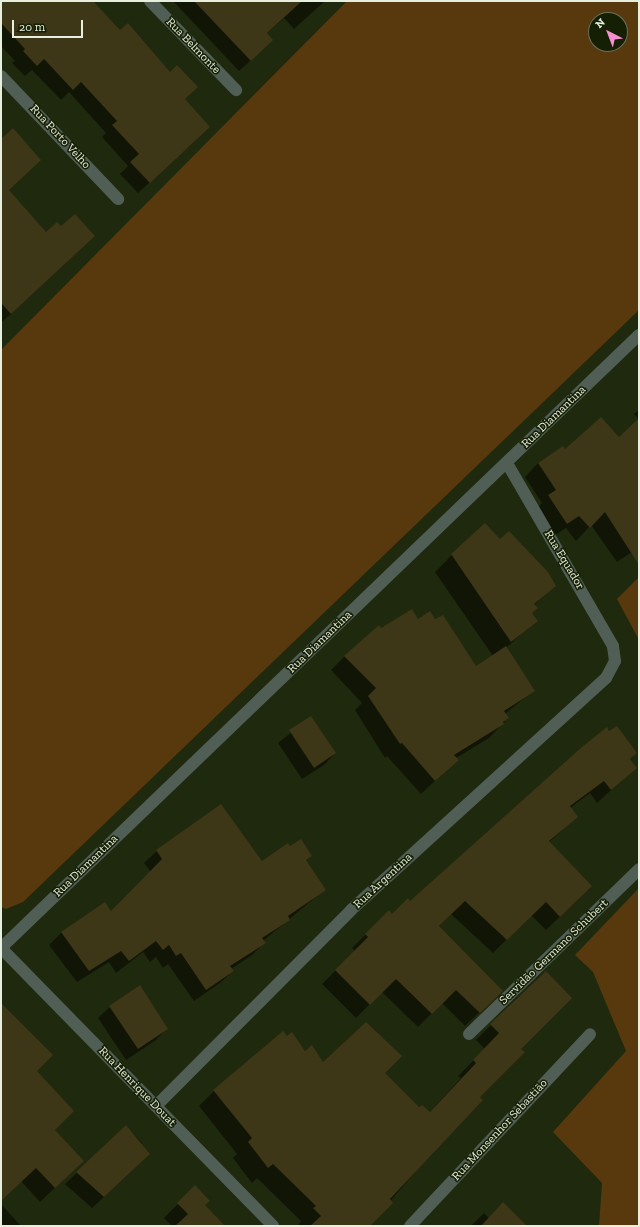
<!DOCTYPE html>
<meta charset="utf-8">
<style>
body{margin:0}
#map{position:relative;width:640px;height:1227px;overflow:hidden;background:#1f290d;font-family:"Zilla Slab",serif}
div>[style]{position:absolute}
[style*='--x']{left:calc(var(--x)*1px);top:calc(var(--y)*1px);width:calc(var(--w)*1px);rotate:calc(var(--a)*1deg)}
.green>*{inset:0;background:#58380d}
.shadow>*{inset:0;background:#0007}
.building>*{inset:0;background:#3d3617}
.street>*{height:12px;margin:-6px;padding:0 6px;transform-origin:6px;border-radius:6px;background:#515e55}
span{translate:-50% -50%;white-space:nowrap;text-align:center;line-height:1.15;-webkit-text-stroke:3px #151f04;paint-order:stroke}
.street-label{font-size:12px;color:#e7efde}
.frame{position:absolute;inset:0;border:2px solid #e7efde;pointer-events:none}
.north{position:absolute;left:588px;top:12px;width:40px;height:40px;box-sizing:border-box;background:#151f04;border:1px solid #69725b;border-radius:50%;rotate:318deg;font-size:11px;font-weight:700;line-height:16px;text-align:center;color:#e7efde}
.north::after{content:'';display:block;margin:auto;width:14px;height:18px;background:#f690cf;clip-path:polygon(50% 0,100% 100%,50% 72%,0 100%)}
.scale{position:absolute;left:12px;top:20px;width:71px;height:18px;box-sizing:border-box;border:2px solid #e7efde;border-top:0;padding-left:5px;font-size:12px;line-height:14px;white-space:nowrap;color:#e7efde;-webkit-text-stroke:3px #151f04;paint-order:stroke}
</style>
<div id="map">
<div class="green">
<i style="clip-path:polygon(evenodd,347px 1px,639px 1px,639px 310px,23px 902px,6px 909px,1px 907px,1px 350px,347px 1px,596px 20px,620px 20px,620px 44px,596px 44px,596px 20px)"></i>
<i style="clip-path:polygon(639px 577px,639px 640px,617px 599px)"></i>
<i style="clip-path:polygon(639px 888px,639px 1226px,599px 1226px,602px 1183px,553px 1132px,626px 1051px,593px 972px,575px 955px)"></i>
</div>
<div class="shadow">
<i style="clip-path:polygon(1px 1px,91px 1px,184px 99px,198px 138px,138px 193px,120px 174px,128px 166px,102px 137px,106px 133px,69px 92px,61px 100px,32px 70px,25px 76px,12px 63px,15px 61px,1px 46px)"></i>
<i style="clip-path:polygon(173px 1px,325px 1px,294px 29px,284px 18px,266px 34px,261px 51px,239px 71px)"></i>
<i style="clip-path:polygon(1px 140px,8px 190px,46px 233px,61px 228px,82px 248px,1px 323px)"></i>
<i style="clip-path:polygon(639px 410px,639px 547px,617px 562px,591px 525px,576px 541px,566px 528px,554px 536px,536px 509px,542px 503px,525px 477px,538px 463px,563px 447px,565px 451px,619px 438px,639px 419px,634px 414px)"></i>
<i style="clip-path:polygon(500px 540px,554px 586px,534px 605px,531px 614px,536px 620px,506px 648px,534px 690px,505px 714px,508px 718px,489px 738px,456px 758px,457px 760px,421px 794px,387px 756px,385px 758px,355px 710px,362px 703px,331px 670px,345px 656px,381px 629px,417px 620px,435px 621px,476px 667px,493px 656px,435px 572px,452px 555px)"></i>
<i style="clip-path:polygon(311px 717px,335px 753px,324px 765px,302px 779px,278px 743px)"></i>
<i style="clip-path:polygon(609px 732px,636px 753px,629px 760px,635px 768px,597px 803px,590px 793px,570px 808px,577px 817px,549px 842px,577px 900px,546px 930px,531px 915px,493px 953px,451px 914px,438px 927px,502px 991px,465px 1026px,442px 1003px,418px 1027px,382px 992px,356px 1018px,322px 984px,355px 951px,352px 948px,389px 912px,392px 915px,410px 902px)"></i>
<i style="clip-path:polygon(290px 847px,311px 856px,305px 861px,324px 890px,263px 941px,264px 943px,252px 955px,231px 969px,233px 971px,220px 983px,194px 1001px,168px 964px,163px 968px,156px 957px,150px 962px,143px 952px,116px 973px,109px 962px,77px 982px,49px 945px,61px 933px,111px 913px,151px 872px,144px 863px,157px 851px,261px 863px)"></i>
<i style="clip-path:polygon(1px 1004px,36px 1071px,68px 1175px,40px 1202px,21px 1181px,1px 1200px)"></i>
<i style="clip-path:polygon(110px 1007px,167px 1028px,156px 1040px,126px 1060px,98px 1018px)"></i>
<i style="clip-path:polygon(491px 1025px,520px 1049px,369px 1226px,300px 1226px,299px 1224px,301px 1221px,257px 1178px,252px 1183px,233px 1158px,237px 1154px,199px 1106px,214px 1091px,305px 1052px,323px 1063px,384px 1073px,419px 1108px,429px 1113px,461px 1078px,458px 1076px,485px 1049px,476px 1040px)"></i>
<i style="clip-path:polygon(126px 1126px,142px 1143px,137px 1166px,92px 1208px,65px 1184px)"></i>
<i style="clip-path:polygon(195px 1187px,204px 1205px,220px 1226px,172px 1226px,164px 1218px)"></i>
<i style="clip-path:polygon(1px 1204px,20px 1225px,20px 1226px,1px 1226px)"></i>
<i style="clip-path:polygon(484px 1213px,489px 1218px,508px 1226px,471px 1226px)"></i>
</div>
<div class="building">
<i style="clip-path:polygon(1px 1px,93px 1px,120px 30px,128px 23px,170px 72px,177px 65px,198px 87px,185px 99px,210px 127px,150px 183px,130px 162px,139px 154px,112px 125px,117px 121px,81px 82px,73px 90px,44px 59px,37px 66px,23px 51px,25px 49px,1px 23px)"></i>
<i style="clip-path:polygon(194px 1px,302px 1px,267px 33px,273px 40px,251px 61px)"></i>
<i style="clip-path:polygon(13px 128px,41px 160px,9px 190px,46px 232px,57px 222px,61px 226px,75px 214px,95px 236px,11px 314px,1px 303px,1px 139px)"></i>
<i style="clip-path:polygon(601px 417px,619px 437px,639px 418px,639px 565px,605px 512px,590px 528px,579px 516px,567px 524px,548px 495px,556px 490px,538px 463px,563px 446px,565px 449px)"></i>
<i style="clip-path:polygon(485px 523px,500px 539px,509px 531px,548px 572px,556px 586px,534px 604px,538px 608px,532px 613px,538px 621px,511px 642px,451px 554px)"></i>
<i style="clip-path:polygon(412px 609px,418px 619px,430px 611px,435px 619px,443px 615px,476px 666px,506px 646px,535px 691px,504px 711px,509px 718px,503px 722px,504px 724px,454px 755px,459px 760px,435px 781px,402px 743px,400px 744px,368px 696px,376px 688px,344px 656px,379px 625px,381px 628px)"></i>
<i style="clip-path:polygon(311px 716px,336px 753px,314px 768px,289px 730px)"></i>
<i style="clip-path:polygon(617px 726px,637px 753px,630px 759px,637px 768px,611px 790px,604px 781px,570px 806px,578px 817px,549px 841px,592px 886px,560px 917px,546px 902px,507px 940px,465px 901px,439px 926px,503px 991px,480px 1013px,456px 990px,432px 1014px,396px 979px,370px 1005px,335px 970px,368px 937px,365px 934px,389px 910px,392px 914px,408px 898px,410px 901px,582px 747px,607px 727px,609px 731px)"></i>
<i style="clip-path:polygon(221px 804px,262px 861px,288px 843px,290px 846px,301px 839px,312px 856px,306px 860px,326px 890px,288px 916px,290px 920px,262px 938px,266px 943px,230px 966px,234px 971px,206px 990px,181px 953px,176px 956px,169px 945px,163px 950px,156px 941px,129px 961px,121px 951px,89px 971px,61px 932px,105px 902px,111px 911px,162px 859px,156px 850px)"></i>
<i style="clip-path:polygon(546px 971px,572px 998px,521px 1049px,525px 1052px,480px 1097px,483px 1100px,390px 1199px,393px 1203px,370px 1226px,310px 1226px,321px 1216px,313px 1208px,316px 1206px,273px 1164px,268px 1168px,248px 1142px,252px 1138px,213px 1090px,283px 1031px,287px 1036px,292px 1032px,305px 1051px,312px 1045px,323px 1062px,366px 1022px,402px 1056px,385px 1073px,419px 1107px,422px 1105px,430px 1112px,476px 1063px,473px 1060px,499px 1033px,490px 1024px)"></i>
<i style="clip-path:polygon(140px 985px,168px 1029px,138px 1049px,109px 1006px)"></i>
<i style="clip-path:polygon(1px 1003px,53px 1055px,37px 1071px,74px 1111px,55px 1130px,84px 1161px,55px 1188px,36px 1168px,1px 1201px)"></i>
<i style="clip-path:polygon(126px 1125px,150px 1154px,104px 1197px,76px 1172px)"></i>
<i style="clip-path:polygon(195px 1185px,210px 1201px,205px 1205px,225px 1226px,175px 1226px,188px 1214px,177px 1203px)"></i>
<i style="clip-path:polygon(503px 1202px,527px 1226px,481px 1226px)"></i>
</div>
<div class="street">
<i style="--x:150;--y:1;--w:124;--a:46"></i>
<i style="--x:1;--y:76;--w:170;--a:46.4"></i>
<i style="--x:1;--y:948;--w:885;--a:-43.86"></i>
<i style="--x:1;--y:948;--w:389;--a:45.6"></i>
<i style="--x:469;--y:1034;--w:237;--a:-44.1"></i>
<i style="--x:156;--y:1106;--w:276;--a:-45.1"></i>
<i style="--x:351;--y:910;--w:345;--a:-42.3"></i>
<i style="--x:606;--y:678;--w:19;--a:-62"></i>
<i style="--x:615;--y:661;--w:15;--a:-98"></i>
<i style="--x:613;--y:646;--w:211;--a:-120.1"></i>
<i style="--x:410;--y:1226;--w:263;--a:-46.8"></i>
</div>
<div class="street-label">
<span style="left:193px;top:46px;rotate:46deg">Rua Belmonte</span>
<span style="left:60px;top:137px;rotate:47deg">Rua Porto Velho</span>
<span style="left:554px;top:417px;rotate:-44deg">Rua Diamantina</span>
<span style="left:564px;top:560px;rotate:59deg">Rua Equador</span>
<span style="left:320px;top:642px;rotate:-44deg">Rua Diamantina</span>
<span style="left:86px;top:866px;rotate:-44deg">Rua Diamantina</span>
<span style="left:383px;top:881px;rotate:-43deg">Rua Argentina</span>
<span style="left:554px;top:952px;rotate:-44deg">Servidão Germano Schubert</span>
<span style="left:137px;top:1087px;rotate:46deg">Rua Henrique Douat</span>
<span style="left:500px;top:1130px;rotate:-47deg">Rua Monsenhor Sebastião</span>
</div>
<div class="frame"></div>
<div class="north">N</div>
<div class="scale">20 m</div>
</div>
